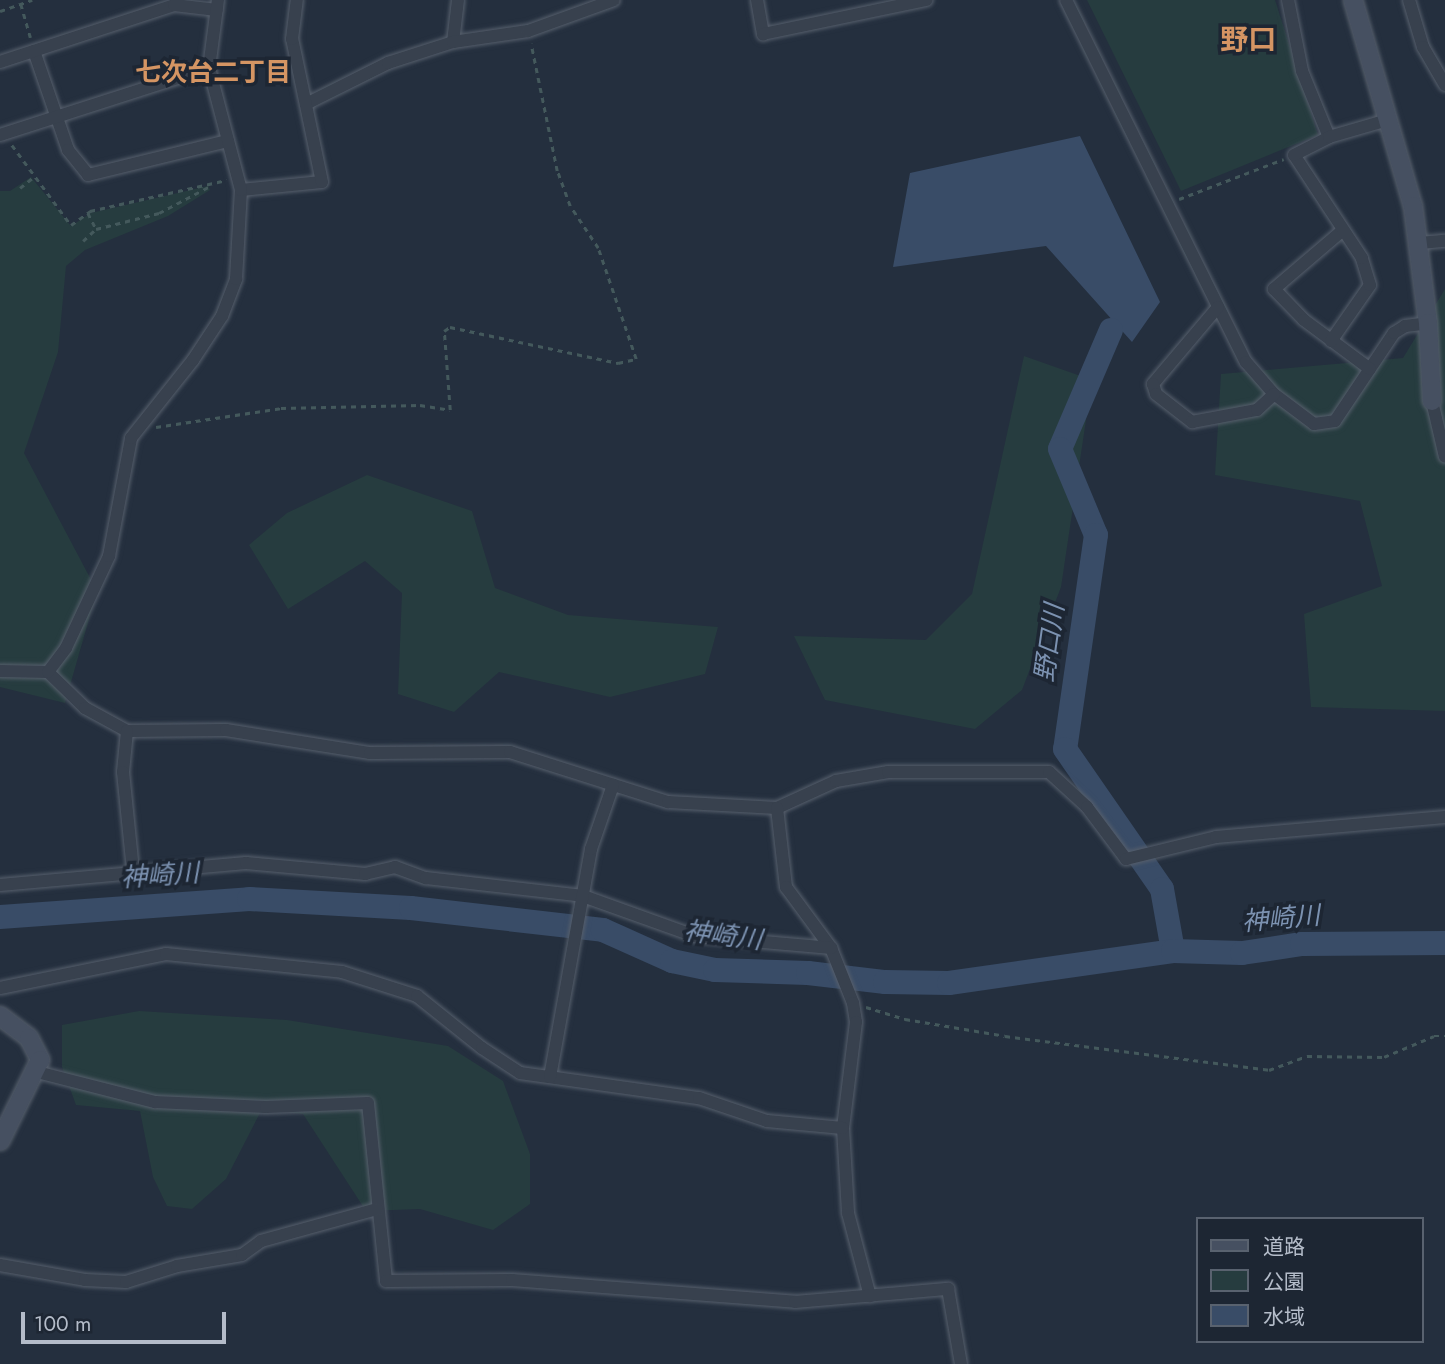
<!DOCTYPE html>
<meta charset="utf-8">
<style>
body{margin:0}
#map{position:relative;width:1445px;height:1364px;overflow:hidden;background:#242f3e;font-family:Jost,"Noto Sans JP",sans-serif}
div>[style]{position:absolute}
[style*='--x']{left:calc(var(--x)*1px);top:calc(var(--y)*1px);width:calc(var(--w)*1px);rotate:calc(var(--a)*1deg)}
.green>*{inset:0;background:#263c3f}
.water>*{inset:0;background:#394c67}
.river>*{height:24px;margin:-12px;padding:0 12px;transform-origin:12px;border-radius:12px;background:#394c67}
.path>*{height:2.5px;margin-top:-1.25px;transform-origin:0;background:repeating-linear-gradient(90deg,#44595c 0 5px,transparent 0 10px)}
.roads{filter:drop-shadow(0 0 2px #565f6c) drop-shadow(0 0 2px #565f6c)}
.street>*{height:12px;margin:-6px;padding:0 6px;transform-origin:6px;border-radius:6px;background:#38414e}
.secondary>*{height:18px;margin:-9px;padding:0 9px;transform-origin:9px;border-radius:9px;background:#465061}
span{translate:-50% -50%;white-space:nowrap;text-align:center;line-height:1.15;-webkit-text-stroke:7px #1d2633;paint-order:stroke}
.neighbourhood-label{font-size:26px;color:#d59563;font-weight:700}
.water-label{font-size:26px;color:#7c92b1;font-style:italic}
.quarter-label{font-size:28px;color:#d59563;font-weight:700}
.legend{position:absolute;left:1196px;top:1217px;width:228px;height:126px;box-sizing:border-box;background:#1d2633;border:2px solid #59626f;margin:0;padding:9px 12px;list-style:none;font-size:21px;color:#b4bcc9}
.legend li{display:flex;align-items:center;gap:14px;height:35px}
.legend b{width:35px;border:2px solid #59626f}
.scale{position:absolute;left:21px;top:1312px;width:205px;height:32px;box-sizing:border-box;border:4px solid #b4bcc9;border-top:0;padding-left:9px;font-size:21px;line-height:24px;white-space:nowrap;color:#b4bcc9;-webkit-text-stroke:5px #1d2633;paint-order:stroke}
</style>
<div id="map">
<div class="green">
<i style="clip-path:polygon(1087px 0,1275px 0,1318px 135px,1181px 191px)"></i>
<i style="clip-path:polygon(31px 177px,71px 226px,91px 213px,208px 186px,210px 190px,168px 216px,85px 250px,66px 266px,58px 352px,24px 453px,97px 591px,65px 703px,0 687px,0 191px,10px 191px)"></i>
<i style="clip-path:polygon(1445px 289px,1445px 711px,1311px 707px,1304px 614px,1382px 586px,1360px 501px,1215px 475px,1221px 374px,1403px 358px)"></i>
<i style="clip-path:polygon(1024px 356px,1092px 380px,1061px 587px,1022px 690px,975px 729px,825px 700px,794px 636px,926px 640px,972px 594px)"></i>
<i style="clip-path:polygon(367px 475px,472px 511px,495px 588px,568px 615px,718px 627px,705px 674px,610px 697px,499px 672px,454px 712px,398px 694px,402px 593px,365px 561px,288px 609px,249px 545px,287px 513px)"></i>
<i style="clip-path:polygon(139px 1011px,287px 1020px,448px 1046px,503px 1081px,530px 1154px,530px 1204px,493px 1230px,420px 1209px,366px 1211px,303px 1114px,262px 1109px,226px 1179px,192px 1209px,167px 1206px,153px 1177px,140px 1111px,76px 1105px,62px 1067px,62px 1025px)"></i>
</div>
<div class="water">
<i style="clip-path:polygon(1080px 136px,1160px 302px,1132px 342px,1046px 246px,893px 267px,910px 173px)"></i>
</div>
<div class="river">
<i style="--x:1111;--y:330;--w:129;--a:113.2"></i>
<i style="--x:1060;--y:449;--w:93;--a:67.3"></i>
<i style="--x:1096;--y:535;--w:216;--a:98.2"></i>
<i style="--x:1065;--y:749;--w:170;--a:55.3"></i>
<i style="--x:1162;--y:889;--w:63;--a:79.9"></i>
<i style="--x:0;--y:917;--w:250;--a:-4.1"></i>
<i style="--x:249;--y:899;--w:162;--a:3.2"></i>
<i style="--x:411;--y:908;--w:193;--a:6.5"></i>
<i style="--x:603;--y:930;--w:76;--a:24.2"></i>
<i style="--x:672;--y:961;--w:44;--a:11.8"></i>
<i style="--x:715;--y:970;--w:93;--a:1.8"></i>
<i style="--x:808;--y:973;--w:78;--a:6.7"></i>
<i style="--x:885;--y:982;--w:64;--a:0.9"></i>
<i style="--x:949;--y:983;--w:226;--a:-8.1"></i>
<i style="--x:1173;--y:951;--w:69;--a:1.7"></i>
<i style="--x:1242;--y:953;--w:61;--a:-8.5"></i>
<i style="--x:1302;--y:944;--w:143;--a:-0.4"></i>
</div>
<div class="path">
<i style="--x:21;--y:4;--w:35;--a:74"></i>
<i style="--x:0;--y:11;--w:34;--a:-19"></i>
<i style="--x:12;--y:145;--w:99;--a:53.6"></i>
<i style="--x:71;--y:225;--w:24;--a:-36"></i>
<i style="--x:90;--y:211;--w:140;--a:-12.8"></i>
<i style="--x:20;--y:188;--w:19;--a:-39"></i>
<i style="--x:1179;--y:199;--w:112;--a:-20.9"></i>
<i style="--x:88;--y:213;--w:18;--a:63"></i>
<i style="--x:83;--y:241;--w:18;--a:-43"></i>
<i style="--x:96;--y:229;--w:65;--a:-14.3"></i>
<i style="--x:159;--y:213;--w:60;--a:-27.8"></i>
<i style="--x:156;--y:427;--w:126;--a:-8.6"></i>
<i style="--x:281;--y:408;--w:139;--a:-1.2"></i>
<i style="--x:420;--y:405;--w:30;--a:9"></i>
<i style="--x:450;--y:410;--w:79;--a:-94.3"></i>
<i style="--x:444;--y:331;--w:7;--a:-34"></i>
<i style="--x:450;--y:327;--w:172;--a:12.1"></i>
<i style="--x:618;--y:363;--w:18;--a:-13"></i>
<i style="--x:636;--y:359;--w:117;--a:-108.9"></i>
<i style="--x:598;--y:248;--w:50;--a:-123.7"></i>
<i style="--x:570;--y:206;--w:37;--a:-110"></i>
<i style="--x:557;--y:171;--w:130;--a:-101.6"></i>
<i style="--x:866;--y:1007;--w:41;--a:17.1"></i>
<i style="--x:905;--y:1019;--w:101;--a:9.6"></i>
<i style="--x:1005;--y:1036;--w:266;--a:7.3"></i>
<i style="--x:1269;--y:1070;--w:40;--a:-20.2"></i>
<i style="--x:1307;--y:1056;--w:77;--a:0.7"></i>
<i style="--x:1384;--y:1057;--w:54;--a:-22.8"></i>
<i style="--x:1434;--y:1036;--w:11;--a:0"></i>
</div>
<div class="roads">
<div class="street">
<i style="--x:757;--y:0;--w:35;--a:80"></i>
<i style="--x:763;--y:34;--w:167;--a:-11.8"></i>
<i style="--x:1066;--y:0;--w:404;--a:63.6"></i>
<i style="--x:1246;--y:362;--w:43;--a:48.8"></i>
<i style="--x:1274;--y:394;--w:50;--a:36.9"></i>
<i style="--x:1314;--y:424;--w:21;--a:-8"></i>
<i style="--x:1335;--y:421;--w:106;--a:-56.2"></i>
<i style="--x:1394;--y:333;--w:13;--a:-32"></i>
<i style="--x:1405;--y:326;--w:23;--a:-7"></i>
<i style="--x:1288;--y:0;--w:72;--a:78.8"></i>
<i style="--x:1302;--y:71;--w:71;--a:67.8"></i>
<i style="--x:1409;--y:0;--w:49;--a:73.4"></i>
<i style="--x:1423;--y:47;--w:44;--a:59.9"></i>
<i style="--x:453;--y:42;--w:42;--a:-83.2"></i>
<i style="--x:34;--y:51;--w:105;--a:71"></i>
<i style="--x:68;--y:150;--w:32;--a:51"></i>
<i style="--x:88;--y:175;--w:144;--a:-13.7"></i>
<i style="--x:0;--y:62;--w:183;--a:-18.1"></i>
<i style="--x:174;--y:5;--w:43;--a:6.6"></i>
<i style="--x:306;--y:104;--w:92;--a:-26.6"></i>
<i style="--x:388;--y:63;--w:68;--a:-17.9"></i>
<i style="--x:453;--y:42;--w:76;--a:-8.3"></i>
<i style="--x:528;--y:31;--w:91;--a:-19.8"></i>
<i style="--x:0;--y:135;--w:219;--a:-17.8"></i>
<i style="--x:241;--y:190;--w:81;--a:-5.6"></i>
<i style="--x:322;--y:182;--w:146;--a:-101.8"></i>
<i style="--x:292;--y:39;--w:39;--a:-83"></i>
<i style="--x:1343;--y:230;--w:91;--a:139.5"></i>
<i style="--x:1274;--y:289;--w:43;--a:45.9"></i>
<i style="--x:1304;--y:320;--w:82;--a:36.6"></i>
<i style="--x:1420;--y:243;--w:25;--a:-5"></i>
<i style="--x:1218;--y:307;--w:101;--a:130.2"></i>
<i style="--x:1153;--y:384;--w:10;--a:73"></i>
<i style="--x:1156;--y:394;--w:46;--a:37.9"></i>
<i style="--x:1192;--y:422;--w:66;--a:-10.5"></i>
<i style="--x:1257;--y:410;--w:23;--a:-43"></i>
<i style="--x:1331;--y:341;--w:68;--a:-55.1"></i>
<i style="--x:1370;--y:285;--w:28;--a:-107"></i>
<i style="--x:1362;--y:258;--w:123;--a:-123.4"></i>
<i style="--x:1294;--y:155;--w:39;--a:-27"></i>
<i style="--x:1329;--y:137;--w:61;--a:-16.1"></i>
<i style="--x:1432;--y:401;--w:57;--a:76.9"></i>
<i style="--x:0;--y:671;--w:48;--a:1.2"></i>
<i style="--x:48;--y:672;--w:52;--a:44.2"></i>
<i style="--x:85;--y:708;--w:48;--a:28.7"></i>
<i style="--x:127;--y:731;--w:99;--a:-0.6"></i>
<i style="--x:226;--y:730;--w:146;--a:9.1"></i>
<i style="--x:370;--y:753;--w:140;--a:-0.4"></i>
<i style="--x:510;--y:752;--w:166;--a:17.6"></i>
<i style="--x:668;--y:802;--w:109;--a:3.2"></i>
<i style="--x:777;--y:808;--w:65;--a:-24.6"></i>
<i style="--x:836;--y:781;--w:53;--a:-9.8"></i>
<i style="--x:888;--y:772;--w:161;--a:0"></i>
<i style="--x:1049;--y:772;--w:52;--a:42.6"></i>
<i style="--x:1087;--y:807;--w:65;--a:53.1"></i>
<i style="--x:1126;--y:859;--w:93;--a:-13.7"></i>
<i style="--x:1216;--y:837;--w:230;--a:-5"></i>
<i style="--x:48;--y:672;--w:30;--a:-53"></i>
<i style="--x:66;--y:648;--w:102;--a:-64.9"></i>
<i style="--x:109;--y:556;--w:120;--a:-79.4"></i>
<i style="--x:131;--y:438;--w:100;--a:-51.5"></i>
<i style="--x:193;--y:360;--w:53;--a:-56.6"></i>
<i style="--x:222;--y:316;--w:40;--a:-69"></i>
<i style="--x:236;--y:279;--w:89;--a:-86.8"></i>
<i style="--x:241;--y:190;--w:126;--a:-104.7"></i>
<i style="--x:209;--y:68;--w:69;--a:-82.5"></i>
<i style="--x:127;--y:731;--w:41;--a:95.6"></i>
<i style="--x:123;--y:772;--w:100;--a:84.2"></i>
<i style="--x:777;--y:808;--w:80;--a:83.5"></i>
<i style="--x:786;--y:887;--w:76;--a:53.6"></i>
<i style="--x:831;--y:948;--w:59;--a:68.2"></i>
<i style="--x:853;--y:1003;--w:19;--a:81"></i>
<i style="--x:856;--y:1022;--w:107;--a:97"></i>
<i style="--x:843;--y:1128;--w:85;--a:86.6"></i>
<i style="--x:848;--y:1213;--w:86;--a:75.2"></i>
<i style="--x:0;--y:885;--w:247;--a:-5.1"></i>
<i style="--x:246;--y:863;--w:120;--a:5.3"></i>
<i style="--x:365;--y:874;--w:31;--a:-13"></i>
<i style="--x:395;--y:867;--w:33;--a:20"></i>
<i style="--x:426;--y:878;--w:158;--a:6.5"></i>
<i style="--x:583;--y:896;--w:119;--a:19.7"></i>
<i style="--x:695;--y:936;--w:137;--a:5"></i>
<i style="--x:0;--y:988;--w:169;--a:-11.6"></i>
<i style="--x:166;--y:954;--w:177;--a:5.8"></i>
<i style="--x:342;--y:972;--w:79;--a:17.7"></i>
<i style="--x:417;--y:996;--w:83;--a:38.7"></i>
<i style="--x:482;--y:1048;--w:45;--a:33.3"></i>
<i style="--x:520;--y:1073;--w:181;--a:8"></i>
<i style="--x:699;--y:1098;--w:72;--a:18.7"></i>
<i style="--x:767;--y:1121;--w:76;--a:5.3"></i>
<i style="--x:37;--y:1072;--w:122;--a:14.3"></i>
<i style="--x:155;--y:1102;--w:111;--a:2.6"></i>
<i style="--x:266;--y:1107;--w:102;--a:-2.2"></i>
<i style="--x:368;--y:1103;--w:179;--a:84.2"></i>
<i style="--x:386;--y:1281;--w:126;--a:-0.5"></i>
<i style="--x:512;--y:1280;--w:284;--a:4.4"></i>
<i style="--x:795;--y:1302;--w:154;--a:-4.9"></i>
<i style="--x:948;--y:1289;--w:76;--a:80.2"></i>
<i style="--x:550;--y:1077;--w:232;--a:-79.8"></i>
<i style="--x:591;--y:849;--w:68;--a:-71"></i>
<i style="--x:0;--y:1265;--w:86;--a:10"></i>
<i style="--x:85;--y:1280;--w:41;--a:2.8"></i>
<i style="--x:126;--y:1282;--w:53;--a:-17.4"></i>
<i style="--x:177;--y:1266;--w:66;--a:-9.6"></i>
<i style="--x:242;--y:1255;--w:24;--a:-36"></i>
<i style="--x:261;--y:1241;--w:120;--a:-15.4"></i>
</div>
<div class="secondary">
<i style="--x:1353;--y:0;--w:215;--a:73.8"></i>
<i style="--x:1413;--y:206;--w:118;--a:82.7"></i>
<i style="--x:1428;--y:323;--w:78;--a:87.1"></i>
<i style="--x:0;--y:1016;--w:36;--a:37"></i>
<i style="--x:29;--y:1038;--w:25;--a:63"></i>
<i style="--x:40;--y:1060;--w:90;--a:116.3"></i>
</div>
</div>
<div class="neighbourhood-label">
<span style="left:213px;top:73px">七次台二丁目</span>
</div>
<div class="water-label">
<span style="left:1050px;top:643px;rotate:-82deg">野口川</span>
<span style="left:160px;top:876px;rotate:-4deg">神崎川</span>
<span style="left:1281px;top:919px;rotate:-5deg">神崎川</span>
<span style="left:723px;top:936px;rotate:7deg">神崎川</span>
</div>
<div class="quarter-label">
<span style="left:1248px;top:40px">野口</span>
</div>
<ul class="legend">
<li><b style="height:9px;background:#465061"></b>道路</li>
<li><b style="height:19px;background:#263c3f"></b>公園</li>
<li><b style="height:19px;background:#394c67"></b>水域</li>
</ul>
<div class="scale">100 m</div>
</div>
